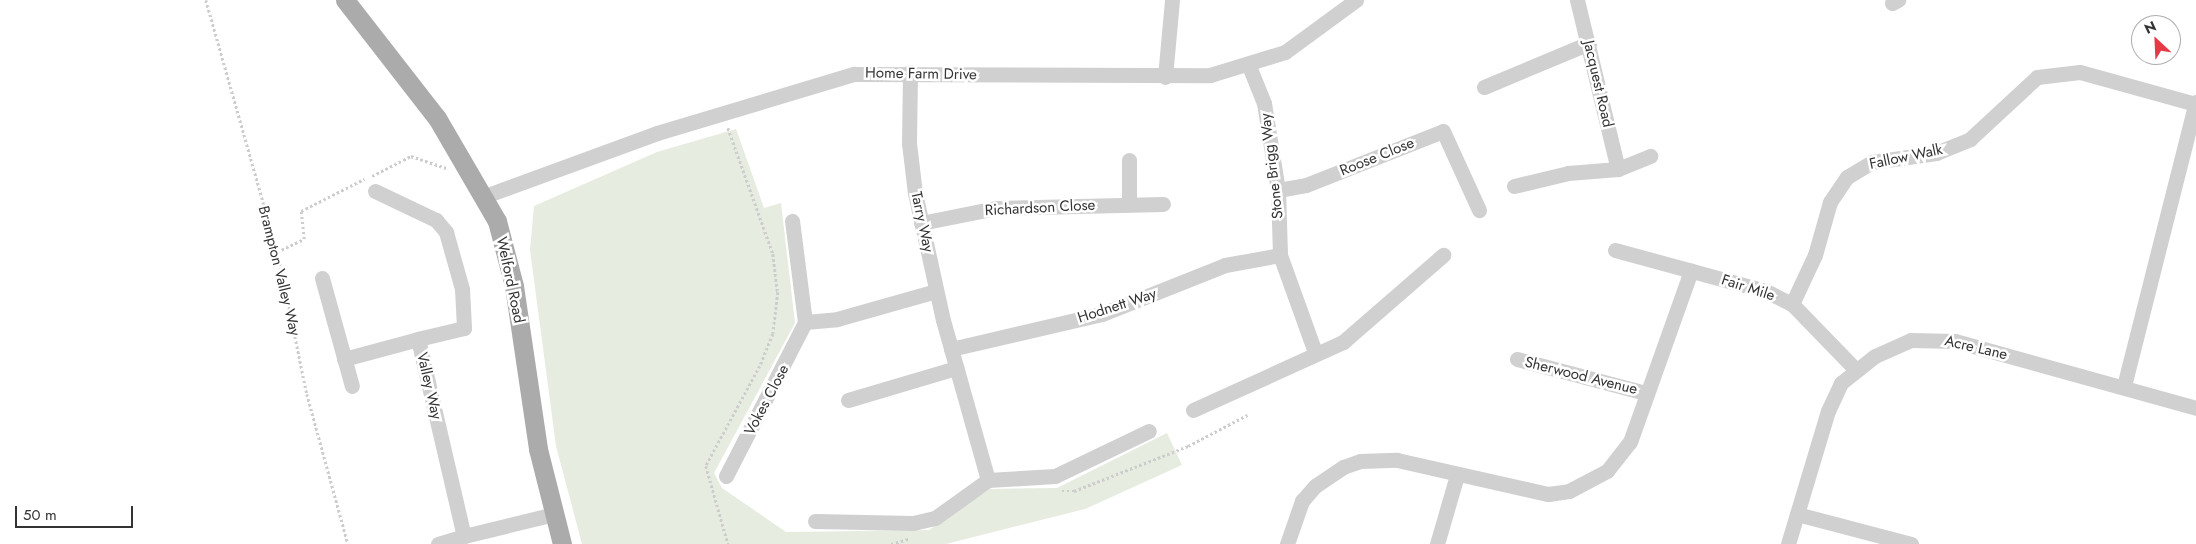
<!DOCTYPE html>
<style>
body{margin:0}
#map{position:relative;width:2196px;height:544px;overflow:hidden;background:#fff;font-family:Jost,sans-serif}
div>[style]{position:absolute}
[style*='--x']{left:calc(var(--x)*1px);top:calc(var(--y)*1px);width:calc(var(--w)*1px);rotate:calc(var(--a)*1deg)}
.green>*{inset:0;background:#e6ecdf}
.path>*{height:2.5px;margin-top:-1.25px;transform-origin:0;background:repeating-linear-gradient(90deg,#cdcdcd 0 2.5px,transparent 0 5px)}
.minor>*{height:15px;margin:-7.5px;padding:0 7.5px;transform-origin:7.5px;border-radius:7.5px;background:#d0d0d0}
.major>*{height:19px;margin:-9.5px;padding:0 9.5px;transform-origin:9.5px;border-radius:9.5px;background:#ababab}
span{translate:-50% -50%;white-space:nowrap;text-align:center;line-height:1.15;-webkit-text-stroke:5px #fff;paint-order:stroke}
.street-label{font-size:15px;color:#333}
.north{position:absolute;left:2131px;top:15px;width:50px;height:50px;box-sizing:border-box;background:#fff;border:1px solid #adadad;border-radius:50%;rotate:335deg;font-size:14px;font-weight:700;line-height:20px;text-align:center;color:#333}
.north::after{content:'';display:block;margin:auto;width:18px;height:22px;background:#e63946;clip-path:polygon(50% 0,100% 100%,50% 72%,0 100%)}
.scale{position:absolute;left:15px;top:506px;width:118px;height:22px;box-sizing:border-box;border:2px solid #333;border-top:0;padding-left:6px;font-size:15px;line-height:18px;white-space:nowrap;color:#333;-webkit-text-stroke:4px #fff;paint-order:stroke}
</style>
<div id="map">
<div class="green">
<i style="clip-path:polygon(736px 129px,764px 208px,781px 203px,795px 323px,714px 473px,722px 488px,786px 532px,929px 530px,990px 489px,1057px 488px,1167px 433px,1182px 465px,1085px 509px,946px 544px,582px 544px,556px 446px,530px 250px,534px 206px,657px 152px)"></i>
</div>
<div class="path">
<i style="--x:206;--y:0;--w:268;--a:74.2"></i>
<i style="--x:279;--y:258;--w:139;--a:78.4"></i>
<i style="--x:307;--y:394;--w:156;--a:74.7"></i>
<i style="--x:728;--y:128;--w:134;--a:70.3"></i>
<i style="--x:773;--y:254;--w:38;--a:83"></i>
<i style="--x:778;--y:292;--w:42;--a:96.8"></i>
<i style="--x:773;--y:334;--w:35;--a:112"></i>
<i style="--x:760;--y:366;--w:114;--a:118.4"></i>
<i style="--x:706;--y:466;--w:81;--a:74.2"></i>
<i style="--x:372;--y:176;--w:44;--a:-27.1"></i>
<i style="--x:411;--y:156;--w:37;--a:19"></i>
<i style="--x:277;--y:252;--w:30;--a:-26"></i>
<i style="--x:304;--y:239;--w:28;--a:-96"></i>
<i style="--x:301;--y:211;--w:71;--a:-26.9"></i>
<i style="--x:1062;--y:491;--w:12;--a:0"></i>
<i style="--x:1074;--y:491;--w:123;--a:-21.5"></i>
<i style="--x:1188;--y:446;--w:67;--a:-27.7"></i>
<i style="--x:891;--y:544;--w:18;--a:-16"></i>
</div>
<div class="minor">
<i style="--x:1577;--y:0;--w:174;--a:76.4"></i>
<i style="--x:1892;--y:3;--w:7;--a:-27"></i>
<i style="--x:1249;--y:66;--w:40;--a:68"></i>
<i style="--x:1264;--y:103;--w:88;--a:80.9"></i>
<i style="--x:1278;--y:190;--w:65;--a:88.2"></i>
<i style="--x:1280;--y:255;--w:103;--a:70.2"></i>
<i style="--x:910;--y:72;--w:71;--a:90.8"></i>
<i style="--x:909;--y:143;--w:50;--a:83.2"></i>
<i style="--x:915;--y:193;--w:130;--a:77.6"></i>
<i style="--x:943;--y:320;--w:166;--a:74.3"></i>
<i style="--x:1165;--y:77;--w:77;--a:-84.8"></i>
<i style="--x:1484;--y:87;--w:114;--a:-22.7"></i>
<i style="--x:1514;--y:186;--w:56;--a:-13.5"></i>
<i style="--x:1568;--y:173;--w:50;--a:-4.6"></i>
<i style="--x:1618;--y:169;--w:35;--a:-22"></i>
<i style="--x:1278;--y:190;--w:28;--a:-10"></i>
<i style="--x:1306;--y:185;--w:147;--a:-21.5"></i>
<i style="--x:1443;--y:131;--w:87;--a:65.5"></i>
<i style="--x:375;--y:191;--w:68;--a:25.4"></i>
<i style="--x:436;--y:220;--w:16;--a:50"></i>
<i style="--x:446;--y:232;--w:59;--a:74.3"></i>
<i style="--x:462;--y:289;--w:39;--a:87"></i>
<i style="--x:464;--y:328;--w:47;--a:166.6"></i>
<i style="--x:418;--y:339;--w:202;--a:76.9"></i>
<i style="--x:464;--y:536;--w:93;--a:-13.7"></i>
<i style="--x:485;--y:196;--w:183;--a:-20.1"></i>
<i style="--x:657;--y:133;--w:206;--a:-16.7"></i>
<i style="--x:854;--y:74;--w:356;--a:0.2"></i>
<i style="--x:1210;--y:75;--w:78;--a:-17"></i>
<i style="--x:1285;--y:52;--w:88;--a:-36.2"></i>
<i style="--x:1129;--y:204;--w:44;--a:-90"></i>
<i style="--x:921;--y:223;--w:76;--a:-11.3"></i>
<i style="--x:996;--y:208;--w:167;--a:-1.4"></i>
<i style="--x:1615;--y:250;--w:156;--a:15.2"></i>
<i style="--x:1766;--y:291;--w:29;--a:27"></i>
<i style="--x:1792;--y:304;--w:92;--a:45.9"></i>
<i style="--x:322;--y:278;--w:112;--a:74.5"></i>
<i style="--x:1792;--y:304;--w:54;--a:-64.9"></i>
<i style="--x:1815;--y:255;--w:55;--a:-74.2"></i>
<i style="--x:1830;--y:202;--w:30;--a:-56"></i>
<i style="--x:1847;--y:177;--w:29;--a:-31"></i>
<i style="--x:1872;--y:162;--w:65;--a:-8"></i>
<i style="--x:1936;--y:153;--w:37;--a:-22"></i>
<i style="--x:1970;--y:139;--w:91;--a:-42.8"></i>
<i style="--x:2037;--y:77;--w:43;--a:-6.6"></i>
<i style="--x:2080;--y:72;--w:119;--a:15.5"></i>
<i style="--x:805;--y:322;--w:32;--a:-5"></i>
<i style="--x:837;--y:319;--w:103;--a:-15.8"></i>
<i style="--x:951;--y:349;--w:155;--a:-13.1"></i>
<i style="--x:1102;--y:314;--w:132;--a:-21.7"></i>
<i style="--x:1225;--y:265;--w:56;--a:-10.3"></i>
<i style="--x:344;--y:359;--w:77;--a:-15.1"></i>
<i style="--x:1517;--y:359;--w:133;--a:14.8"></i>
<i style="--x:2124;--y:386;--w:293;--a:-75.8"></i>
<i style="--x:848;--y:400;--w:113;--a:-16.5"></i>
<i style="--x:1193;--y:410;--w:165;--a:-24.4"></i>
<i style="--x:1343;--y:342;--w:133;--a:-41"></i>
<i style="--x:726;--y:476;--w:173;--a:-62.8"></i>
<i style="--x:805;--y:322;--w:102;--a:-97.3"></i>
<i style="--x:1797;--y:514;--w:118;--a:14.7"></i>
<i style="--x:815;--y:521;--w:98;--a:1.2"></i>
<i style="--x:913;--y:523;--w:23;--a:-13"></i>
<i style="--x:935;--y:518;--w:65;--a:-35.6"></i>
<i style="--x:988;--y:480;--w:67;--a:-3.4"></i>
<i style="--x:1055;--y:476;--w:104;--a:-25.6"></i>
<i style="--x:438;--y:544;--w:27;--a:-17"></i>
<i style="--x:1287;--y:544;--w:46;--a:-70.8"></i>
<i style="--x:1302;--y:501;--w:20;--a:-49"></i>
<i style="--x:1315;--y:486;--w:34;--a:-34"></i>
<i style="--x:1343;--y:467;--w:18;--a:-19"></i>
<i style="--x:1360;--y:461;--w:37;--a:-2"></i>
<i style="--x:1397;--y:460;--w:155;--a:12.7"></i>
<i style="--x:1548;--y:494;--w:21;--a:-8"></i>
<i style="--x:1569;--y:491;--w:43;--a:-27.8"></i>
<i style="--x:1607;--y:471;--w:37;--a:-52"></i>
<i style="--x:1630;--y:442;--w:182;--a:-70.4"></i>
<i style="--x:1437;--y:544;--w:72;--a:-73.8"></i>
<i style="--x:1788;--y:544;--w:139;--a:-73.3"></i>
<i style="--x:1828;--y:411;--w:31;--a:-65"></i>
<i style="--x:1841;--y:383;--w:43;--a:-38.5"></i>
<i style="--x:1875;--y:356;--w:39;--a:-24"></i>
<i style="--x:1911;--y:340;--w:44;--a:1.3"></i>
<i style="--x:1955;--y:341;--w:250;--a:15.5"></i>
</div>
<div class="major">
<i style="--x:345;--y:0;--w:150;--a:52.1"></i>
<i style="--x:437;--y:118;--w:119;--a:59.8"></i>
<i style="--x:497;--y:221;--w:67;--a:75.3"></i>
<i style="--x:514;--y:286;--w:165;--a:81.6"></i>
<i style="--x:538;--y:449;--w:98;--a:75.8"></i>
</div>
<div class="street-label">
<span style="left:921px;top:74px;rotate:1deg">Home Farm Drive</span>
<span style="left:1598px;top:84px;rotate:77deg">Jacquest Road</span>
<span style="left:1377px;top:157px;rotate:-22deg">Roose Close</span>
<span style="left:1906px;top:157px;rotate:-12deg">Fallow Walk</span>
<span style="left:1272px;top:166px;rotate:-97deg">Stone Brigg Way</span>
<span style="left:1040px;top:208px;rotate:-3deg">Richardson Close</span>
<span style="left:922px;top:222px;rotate:78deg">Tarry Way</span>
<span style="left:279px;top:271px;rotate:76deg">Brampton Valley Way</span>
<span style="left:510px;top:280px;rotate:78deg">Welford Road</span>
<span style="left:1748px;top:288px;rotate:18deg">Fair Mile</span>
<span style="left:1117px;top:306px;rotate:-18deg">Hodnett Way</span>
<span style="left:1976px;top:348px;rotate:13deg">Acre Lane</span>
<span style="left:1581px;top:376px;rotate:14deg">Sherwood Avenue</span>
<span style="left:429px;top:386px;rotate:77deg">Valley Way</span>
<span style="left:767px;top:400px;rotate:-62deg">Vokes Close</span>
</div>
<div class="north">N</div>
<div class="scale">50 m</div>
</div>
